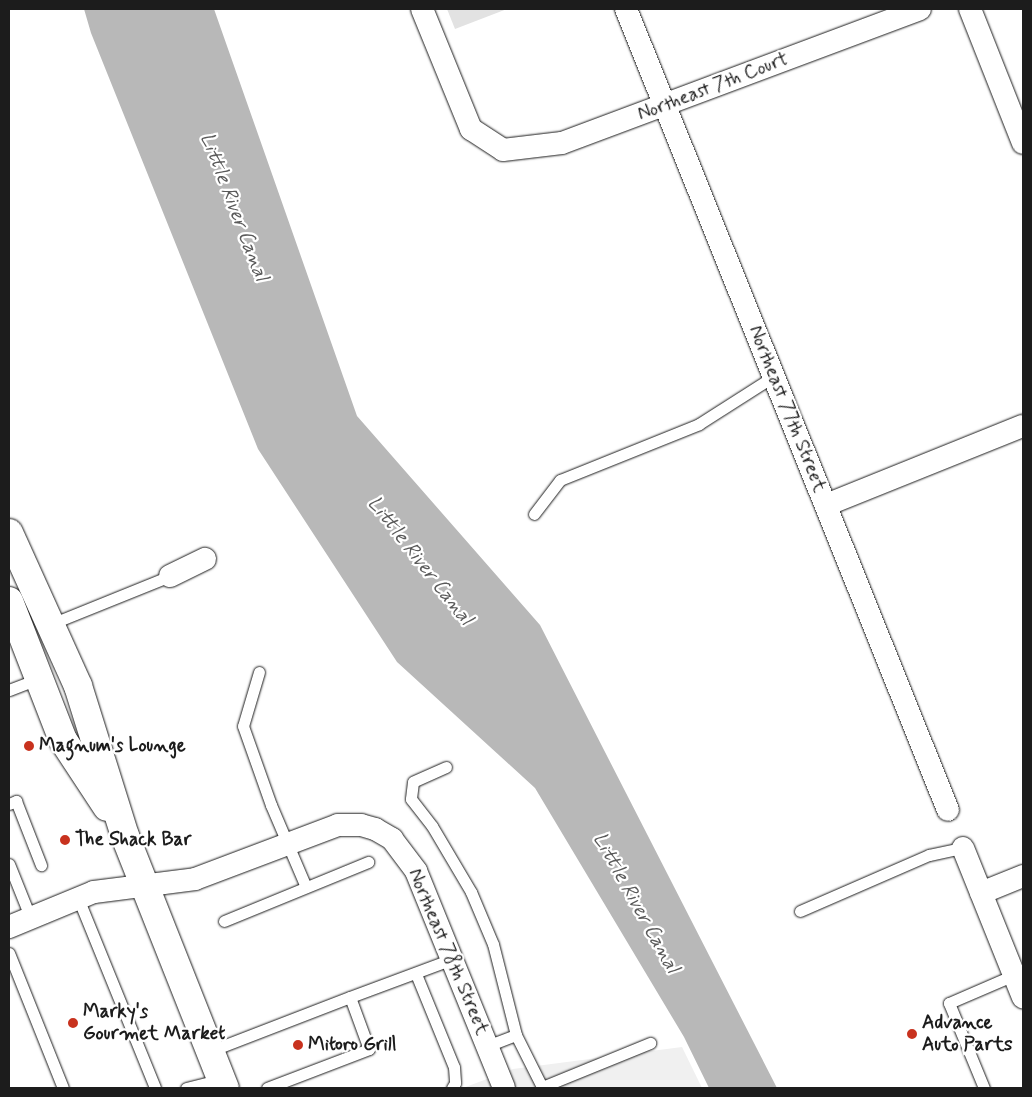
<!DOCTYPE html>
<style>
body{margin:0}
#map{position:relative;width:1032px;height:1097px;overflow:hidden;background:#fff;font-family:Mynerve,sans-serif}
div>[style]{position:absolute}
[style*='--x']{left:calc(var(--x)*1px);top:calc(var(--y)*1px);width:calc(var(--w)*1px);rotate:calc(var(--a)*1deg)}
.built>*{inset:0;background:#f0f0f0}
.green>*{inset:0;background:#e2e2e2}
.water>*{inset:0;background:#b8b8b8}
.roads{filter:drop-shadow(0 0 1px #1c1c1c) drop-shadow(0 0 1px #1c1c1c)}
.lane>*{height:11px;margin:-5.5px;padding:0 5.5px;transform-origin:5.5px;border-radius:5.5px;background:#fff}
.street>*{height:22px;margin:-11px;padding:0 11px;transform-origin:11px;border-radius:11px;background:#fff}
.primary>*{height:28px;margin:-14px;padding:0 14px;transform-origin:14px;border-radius:14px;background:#fff}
.dots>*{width:14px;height:14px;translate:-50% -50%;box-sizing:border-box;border:2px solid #fff;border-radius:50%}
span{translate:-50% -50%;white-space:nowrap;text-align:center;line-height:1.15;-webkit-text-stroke:4.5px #fff;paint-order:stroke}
.street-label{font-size:19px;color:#1c1c1c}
.poi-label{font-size:19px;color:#1c1c1c;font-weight:700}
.left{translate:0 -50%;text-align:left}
.water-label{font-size:20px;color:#5a5a5a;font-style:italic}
.frame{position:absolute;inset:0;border:10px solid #1c1c1c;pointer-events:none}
</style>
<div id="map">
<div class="built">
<i style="clip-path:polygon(682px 1047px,702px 1088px,463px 1088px,513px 1069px)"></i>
</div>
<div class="green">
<i style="clip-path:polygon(447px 9px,507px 9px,455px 29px)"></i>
</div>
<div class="water">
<i style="clip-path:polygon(84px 9px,214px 9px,357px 416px,540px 625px,777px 1088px,709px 1088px,684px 1037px,535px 788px,397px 662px,258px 449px,91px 33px)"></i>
</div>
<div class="roads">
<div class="lane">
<i style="--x:534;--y:514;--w:43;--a:-52.6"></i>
<i style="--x:560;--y:480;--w:150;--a:-21.9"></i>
<i style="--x:699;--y:424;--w:89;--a:-32.6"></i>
<i style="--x:51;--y:624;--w:128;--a:-22"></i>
<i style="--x:259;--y:672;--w:56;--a:106.5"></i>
<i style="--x:243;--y:726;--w:84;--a:70.5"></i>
<i style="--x:271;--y:805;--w:89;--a:66.9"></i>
<i style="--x:9;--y:690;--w:31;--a:-21"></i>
<i style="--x:446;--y:767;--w:36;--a:156"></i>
<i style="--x:413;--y:782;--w:17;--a:97"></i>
<i style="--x:411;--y:799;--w:34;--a:52"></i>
<i style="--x:432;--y:826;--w:77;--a:59.4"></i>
<i style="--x:471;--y:892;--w:56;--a:67.1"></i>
<i style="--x:493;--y:944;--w:94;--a:75.8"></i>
<i style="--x:9;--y:804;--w:8;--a:-23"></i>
<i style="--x:16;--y:801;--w:69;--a:68.7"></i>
<i style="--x:9;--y:864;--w:59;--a:68.2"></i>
<i style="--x:78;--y:898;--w:205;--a:67.9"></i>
<i style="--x:800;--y:911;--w:141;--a:-23.5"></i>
<i style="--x:929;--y:855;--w:35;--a:-12"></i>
<i style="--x:224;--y:921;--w:156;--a:-22.3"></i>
<i style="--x:9;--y:953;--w:145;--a:68.2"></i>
<i style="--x:416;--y:974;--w:100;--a:67.8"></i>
<i style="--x:454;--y:1067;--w:16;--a:86"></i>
<i style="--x:455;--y:1083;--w:6;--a:121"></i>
<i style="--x:487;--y:1046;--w:31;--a:-21"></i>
<i style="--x:516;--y:1035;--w:58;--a:63.4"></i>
<i style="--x:542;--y:1087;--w:117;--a:-22.2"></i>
<i style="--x:210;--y:1051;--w:150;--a:-21.1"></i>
<i style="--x:186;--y:1088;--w:36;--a:-14"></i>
<i style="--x:267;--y:1088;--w:109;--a:-20.9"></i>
<i style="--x:369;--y:1049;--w:55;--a:-110.1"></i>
<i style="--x:350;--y:997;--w:109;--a:-20.4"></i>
<i style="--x:984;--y:1088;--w:92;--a:-112.4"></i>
<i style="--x:949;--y:1003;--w:71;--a:-23.3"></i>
</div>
<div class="street">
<i style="--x:422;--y:9;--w:130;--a:67.8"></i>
<i style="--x:471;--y:129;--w:38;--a:33"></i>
<i style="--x:503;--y:150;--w:59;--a:-6.8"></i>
<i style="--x:562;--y:143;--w:382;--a:-20.5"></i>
<i style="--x:626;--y:9;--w:863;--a:68.1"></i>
<i style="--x:970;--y:9;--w:144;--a:68.4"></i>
<i style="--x:826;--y:505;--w:212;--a:-21.9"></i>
<i style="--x:170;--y:576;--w:39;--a:-26"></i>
<i style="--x:963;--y:848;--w:161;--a:68.1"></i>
<i style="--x:981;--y:893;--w:45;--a:-22"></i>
<i style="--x:9;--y:927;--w:92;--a:-22.4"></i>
<i style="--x:94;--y:892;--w:102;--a:-7.3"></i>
<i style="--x:195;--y:879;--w:153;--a:-20.7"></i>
<i style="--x:338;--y:825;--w:23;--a:0"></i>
<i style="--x:361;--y:825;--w:15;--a:16"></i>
<i style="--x:375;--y:829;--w:20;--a:30"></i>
<i style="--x:392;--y:839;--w:40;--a:53"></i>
<i style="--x:416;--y:871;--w:234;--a:67.9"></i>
</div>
<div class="primary">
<i style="--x:9;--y:533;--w:168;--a:65.7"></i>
<i style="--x:78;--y:686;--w:157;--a:72.6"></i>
<i style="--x:125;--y:836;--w:271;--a:68.4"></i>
<i style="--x:9;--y:601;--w:149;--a:68.8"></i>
<i style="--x:63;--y:740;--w:80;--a:56.7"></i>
</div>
</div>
<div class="dots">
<i style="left:29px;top:746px;background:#c8321e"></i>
<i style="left:65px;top:840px;background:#c8321e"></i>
<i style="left:73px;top:1023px;background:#c8321e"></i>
<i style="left:912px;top:1034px;background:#c8321e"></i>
<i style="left:298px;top:1045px;background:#c8321e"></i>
</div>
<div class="street-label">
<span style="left:713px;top:87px;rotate:-21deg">Northeast 7th Court</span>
<span style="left:787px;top:409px;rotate:68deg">Northeast 77th Street</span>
<span style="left:448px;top:952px;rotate:67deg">Northeast 78th Street</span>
</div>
<div class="poi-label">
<span class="left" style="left:39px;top:746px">Magnum's Lounge</span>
<span class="left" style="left:75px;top:840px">The Shack Bar</span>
<span class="left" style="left:83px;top:1023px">Marky's<br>Gourmet Market</span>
<span class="left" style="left:922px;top:1034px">Advance<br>Auto Parts</span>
<span class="left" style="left:308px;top:1045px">Mitoro Grill</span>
</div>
<div class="water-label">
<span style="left:234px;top:207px;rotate:69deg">Little River Canal</span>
<span style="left:420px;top:561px;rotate:52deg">Little River Canal</span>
<span style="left:636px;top:903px;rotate:61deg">Little River Canal</span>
</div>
<div class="frame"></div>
</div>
